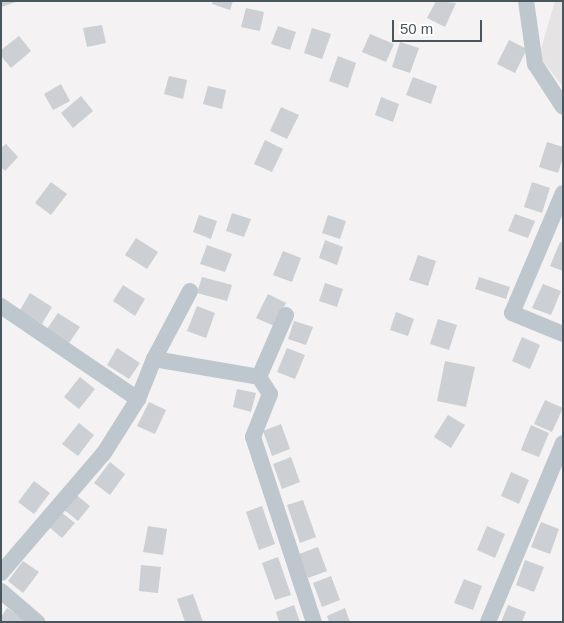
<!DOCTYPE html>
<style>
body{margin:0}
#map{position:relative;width:564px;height:623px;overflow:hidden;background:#f4f2f2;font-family:Arial,sans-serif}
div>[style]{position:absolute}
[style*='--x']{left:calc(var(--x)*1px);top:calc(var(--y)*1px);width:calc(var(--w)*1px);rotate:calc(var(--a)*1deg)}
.education>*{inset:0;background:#e5e3e3}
.building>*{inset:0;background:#cccfd3}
.minor>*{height:16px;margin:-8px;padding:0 8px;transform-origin:8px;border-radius:8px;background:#bec7cd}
span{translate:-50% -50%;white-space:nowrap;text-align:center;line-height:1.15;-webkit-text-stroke:4px #fff;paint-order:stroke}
.frame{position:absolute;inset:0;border:2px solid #4a565e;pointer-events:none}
.scale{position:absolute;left:392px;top:20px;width:90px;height:22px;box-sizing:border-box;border:2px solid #4a565e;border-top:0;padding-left:6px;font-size:15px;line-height:18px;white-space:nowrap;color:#4a565e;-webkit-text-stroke:4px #fff;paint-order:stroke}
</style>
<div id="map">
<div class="education">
<i style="clip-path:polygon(555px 1px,563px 1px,563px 87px,539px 56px)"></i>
</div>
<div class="building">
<i style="clip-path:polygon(1px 1px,16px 1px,16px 2px,1px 7px)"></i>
<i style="clip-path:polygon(213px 1px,233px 1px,230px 10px,212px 4px)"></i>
<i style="clip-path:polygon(436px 1px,456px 3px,445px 27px,427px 18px)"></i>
<i style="clip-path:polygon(246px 8px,264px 12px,260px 31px,241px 27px)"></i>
<i style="clip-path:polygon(102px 25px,106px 43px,87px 47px,83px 28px)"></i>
<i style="clip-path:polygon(278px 26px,296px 32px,290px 50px,271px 44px)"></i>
<i style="clip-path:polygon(312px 28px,331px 34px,322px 59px,304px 53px)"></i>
<i style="clip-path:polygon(370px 34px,394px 44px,386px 62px,362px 52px)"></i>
<i style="clip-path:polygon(19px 36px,31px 51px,11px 68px,1px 56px,1px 50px)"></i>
<i style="clip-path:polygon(509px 40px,527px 49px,515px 73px,497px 64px)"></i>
<i style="clip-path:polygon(400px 42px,419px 48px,410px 73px,392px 67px)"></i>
<i style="clip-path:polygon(338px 56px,356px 63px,348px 88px,329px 81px)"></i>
<i style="clip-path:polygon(169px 76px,187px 80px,183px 99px,164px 94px)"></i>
<i style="clip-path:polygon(413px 77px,437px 86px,431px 104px,406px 95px)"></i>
<i style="clip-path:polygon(61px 84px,70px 101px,53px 110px,44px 94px)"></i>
<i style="clip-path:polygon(208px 86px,226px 90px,222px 109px,203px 104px)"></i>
<i style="clip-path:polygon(81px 96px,93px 111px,73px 128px,61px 113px)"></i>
<i style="clip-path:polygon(381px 97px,399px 104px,393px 122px,375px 115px)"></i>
<i style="clip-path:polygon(281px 107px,299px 115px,287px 139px,270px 131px)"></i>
<i style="clip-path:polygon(265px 140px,283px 149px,272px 172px,254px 164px)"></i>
<i style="clip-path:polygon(547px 142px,563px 147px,563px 158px,558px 173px,539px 167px)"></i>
<i style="clip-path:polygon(6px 144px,18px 157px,5px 171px,1px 167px,1px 148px)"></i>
<i style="clip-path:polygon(51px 182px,67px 194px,51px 215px,35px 203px)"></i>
<i style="clip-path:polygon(532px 182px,550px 188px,542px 213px,524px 207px)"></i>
<i style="clip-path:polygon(232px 213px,251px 219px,244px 237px,226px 231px)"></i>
<i style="clip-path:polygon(515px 214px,535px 221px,528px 238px,508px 231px)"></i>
<i style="clip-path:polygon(199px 215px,217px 221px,211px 239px,193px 232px)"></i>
<i style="clip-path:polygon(328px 215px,346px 221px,340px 239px,322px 233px)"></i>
<i style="clip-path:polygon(136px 238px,158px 252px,147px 269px,125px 255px)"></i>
<i style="clip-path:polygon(325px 240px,343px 247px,337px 265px,319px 258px)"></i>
<i style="clip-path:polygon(560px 242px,563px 243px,563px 271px,550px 266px)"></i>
<i style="clip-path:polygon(207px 245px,232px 254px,225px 272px,200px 264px)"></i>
<i style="clip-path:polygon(283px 251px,301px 258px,292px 282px,273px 275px)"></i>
<i style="clip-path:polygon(418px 255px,436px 261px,428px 286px,409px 280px)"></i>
<i style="clip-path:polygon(202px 277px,232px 285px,227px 301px,197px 293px)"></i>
<i style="clip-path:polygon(479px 277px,510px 287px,506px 299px,475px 289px)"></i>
<i style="clip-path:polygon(325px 283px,343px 289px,337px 307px,319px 301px)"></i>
<i style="clip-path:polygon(543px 284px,561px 291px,551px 315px,532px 308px)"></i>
<i style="clip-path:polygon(123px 285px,145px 299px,135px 316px,113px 301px)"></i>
<i style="clip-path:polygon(30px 293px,52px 307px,42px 324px,20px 310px)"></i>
<i style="clip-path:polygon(268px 294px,286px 303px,274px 326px,256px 318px)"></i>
<i style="clip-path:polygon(197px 306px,215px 313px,206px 338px,187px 331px)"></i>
<i style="clip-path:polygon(396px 312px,414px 319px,408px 336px,390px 330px)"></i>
<i style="clip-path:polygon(58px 313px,80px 327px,69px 343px,47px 329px)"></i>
<i style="clip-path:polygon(438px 319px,457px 325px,449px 350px,430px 344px)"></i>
<i style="clip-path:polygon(294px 321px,313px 327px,306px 345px,288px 339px)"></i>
<i style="clip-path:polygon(522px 337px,540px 345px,530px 369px,512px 361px)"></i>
<i style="clip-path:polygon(117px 348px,140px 363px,129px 379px,107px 365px)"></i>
<i style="clip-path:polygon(287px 348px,305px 355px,295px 379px,277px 372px)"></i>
<i style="clip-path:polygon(445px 361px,475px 367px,466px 407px,437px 401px)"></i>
<i style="clip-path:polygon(80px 377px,95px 389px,79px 409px,64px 397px)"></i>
<i style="clip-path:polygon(237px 389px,256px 393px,251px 412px,233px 407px)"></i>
<i style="clip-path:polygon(545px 400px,563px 408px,552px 432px,534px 424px)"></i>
<i style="clip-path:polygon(149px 402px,166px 410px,155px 434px,137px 426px)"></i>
<i style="clip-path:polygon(448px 415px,465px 425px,451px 448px,434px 437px)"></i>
<i style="clip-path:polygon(79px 423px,94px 435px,78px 456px,62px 444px)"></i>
<i style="clip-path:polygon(281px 424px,290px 449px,272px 456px,263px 431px)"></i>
<i style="clip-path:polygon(531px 425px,549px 433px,539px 457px,521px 450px)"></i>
<i style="clip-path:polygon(291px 457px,300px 482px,282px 489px,273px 464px)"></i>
<i style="clip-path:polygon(110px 462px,125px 474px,110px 495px,94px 483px)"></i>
<i style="clip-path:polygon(511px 472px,529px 480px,519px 504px,501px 496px)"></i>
<i style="clip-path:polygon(34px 481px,50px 493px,34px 514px,18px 502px)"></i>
<i style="clip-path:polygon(75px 494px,90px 506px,78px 521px,63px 509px)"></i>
<i style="clip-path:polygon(303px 500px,316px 537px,300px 543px,287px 505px)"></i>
<i style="clip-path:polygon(262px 506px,275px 544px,259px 550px,246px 512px)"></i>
<i style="clip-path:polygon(61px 512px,75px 523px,62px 538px,49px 527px)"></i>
<i style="clip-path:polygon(541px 522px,559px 529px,550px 554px,531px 547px)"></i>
<i style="clip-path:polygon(148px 526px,167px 529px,163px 555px,143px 552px)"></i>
<i style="clip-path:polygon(487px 526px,505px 534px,495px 558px,477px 550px)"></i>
<i style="clip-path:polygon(318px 547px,327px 571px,308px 578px,299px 554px)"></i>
<i style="clip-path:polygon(278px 557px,291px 595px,275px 600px,262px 563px)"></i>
<i style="clip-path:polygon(525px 560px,544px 567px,534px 592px,516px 585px)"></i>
<i style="clip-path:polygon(23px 561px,39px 572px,23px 593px,8px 581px)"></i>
<i style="clip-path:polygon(141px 565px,161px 567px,158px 593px,139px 591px)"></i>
<i style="clip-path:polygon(331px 576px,340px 600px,322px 607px,313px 583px)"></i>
<i style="clip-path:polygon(464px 579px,482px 586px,473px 610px,454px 603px)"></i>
<i style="clip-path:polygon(193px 594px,203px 622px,185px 622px,177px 599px)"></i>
<i style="clip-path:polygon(294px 605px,300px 622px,279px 622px,276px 612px)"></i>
<i style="clip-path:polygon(508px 605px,526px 612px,522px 622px,501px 622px)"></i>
<i style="clip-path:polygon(7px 608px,27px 622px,1px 622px,1px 617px)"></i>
<i style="clip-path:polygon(345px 608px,350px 622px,329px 622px,327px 616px)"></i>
</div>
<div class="minor">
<i style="--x:526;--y:1;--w:64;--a:81.9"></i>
<i style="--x:535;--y:64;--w:51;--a:56.9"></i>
<i style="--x:563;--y:193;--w:130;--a:113"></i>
<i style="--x:512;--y:313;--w:55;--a:22.4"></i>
<i style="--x:1;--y:306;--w:166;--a:34.2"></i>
<i style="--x:286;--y:315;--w:68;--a:113.5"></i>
<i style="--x:259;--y:377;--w:20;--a:57"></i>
<i style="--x:270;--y:394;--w:46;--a:111.6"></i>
<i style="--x:253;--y:437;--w:195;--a:71.8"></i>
<i style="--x:154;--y:359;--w:107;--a:9.7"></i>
<i style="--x:1;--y:573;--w:158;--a:-49.4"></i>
<i style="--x:104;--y:453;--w:64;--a:-57.8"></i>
<i style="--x:138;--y:399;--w:43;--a:-68.2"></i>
<i style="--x:154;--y:359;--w:77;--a:-62.1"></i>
<i style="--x:1;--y:591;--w:48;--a:40.7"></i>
<i style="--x:488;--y:622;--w:194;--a:-67.3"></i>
</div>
<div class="frame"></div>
<div class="scale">50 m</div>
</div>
